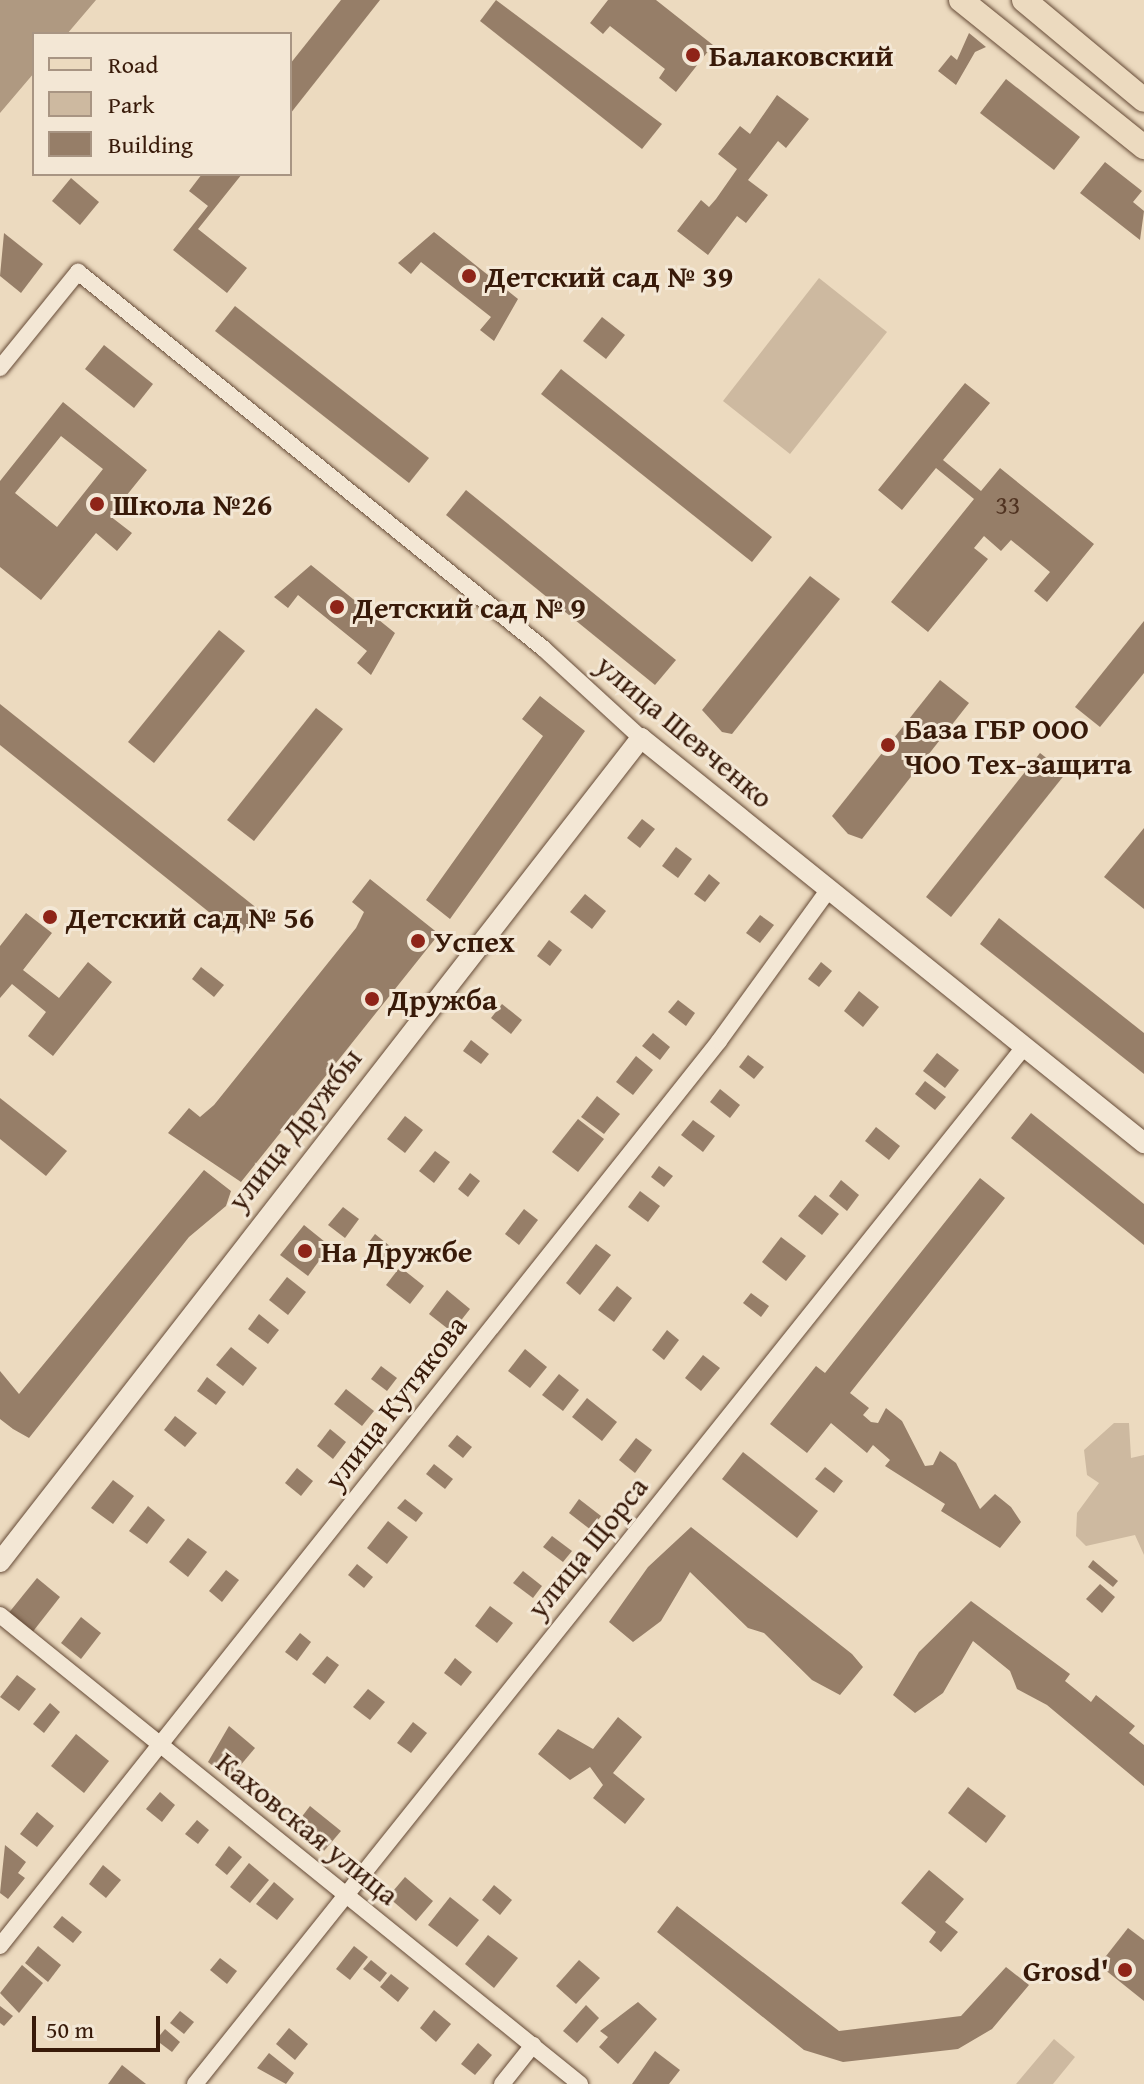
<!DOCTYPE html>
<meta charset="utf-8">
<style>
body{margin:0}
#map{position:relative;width:1144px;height:2084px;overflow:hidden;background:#ecdabf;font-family:"Gentium Book Plus",serif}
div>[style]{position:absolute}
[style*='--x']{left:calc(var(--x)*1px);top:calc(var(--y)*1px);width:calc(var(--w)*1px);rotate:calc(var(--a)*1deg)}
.green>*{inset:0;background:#cdb9a0}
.water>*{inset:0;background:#af9981}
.building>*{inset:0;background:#967e68}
.roads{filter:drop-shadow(0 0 2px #654a36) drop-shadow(0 0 2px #654a36)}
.minor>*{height:16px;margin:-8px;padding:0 8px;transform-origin:8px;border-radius:8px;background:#f3e7d5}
.tertiary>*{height:20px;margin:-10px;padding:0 10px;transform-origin:10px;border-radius:10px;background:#f3e7d5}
.primary>*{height:24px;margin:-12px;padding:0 12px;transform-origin:12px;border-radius:12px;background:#ecdabf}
.dots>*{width:22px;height:22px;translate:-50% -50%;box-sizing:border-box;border:4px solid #f3e7d5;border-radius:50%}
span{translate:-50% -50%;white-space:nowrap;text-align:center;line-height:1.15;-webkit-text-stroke:6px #f3e7d5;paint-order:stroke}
.number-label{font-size:26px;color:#503321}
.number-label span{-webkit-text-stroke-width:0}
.poi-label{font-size:30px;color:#381a09;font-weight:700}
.left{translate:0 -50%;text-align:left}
.right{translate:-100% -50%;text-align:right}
.street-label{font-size:30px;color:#381a09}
.legend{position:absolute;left:32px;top:32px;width:260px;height:144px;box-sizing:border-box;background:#f3e7d5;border:2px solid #a89583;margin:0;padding:10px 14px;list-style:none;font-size:24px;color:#381a09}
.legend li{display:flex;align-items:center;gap:16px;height:40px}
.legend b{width:40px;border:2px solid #a89583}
.scale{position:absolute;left:32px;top:2016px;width:128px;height:36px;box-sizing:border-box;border:4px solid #381a09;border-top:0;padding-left:10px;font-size:24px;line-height:28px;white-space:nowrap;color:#381a09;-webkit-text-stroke:6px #f3e7d5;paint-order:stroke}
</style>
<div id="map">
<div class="green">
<i style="clip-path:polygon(819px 278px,887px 332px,790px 454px,723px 401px)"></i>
<i style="clip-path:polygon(1114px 1423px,1129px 1423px,1131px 1458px,1144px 1455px,1144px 1555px,1135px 1535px,1086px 1546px,1076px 1536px,1077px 1513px,1099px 1483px,1087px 1475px,1084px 1450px)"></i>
<i style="clip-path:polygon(1054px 2039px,1075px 2057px,1053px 2084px,1016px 2084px)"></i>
</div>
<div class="water">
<i style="clip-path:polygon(0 0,96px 0,67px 34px,34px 34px,34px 73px,0 113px)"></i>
</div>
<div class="building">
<i style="clip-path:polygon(341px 0,380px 0,290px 114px,290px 64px)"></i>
<i style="clip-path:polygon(496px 0,662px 124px,642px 149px,480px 21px)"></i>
<i style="clip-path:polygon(608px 0,656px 0,713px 45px,676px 92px,659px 78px,665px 69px,610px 26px,603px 34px,590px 23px)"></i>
<i style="clip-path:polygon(969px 33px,986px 47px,975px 52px,956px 85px,938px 71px,951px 55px,957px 60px)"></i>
<i style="clip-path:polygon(1006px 79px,1080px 137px,1054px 170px,980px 113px)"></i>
<i style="clip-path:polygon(777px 95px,809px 119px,786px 148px,778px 141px,748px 180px,768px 195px,746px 223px,737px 216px,708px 255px,677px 231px,701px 200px,709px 207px,716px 199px,737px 169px,718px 154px,740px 126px,750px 134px)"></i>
<i style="clip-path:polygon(1105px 162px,1142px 191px,1133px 202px,1144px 211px,1140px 240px,1080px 193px)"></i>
<i style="clip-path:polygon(202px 174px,242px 174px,198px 229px,247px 268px,227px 293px,173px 250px,208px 206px,189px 191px)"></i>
<i style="clip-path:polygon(71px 178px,99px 202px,80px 225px,52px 201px)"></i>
<i style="clip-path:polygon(434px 232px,518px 299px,494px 341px,480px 330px,491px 317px,421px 262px,411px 274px,398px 263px)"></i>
<i style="clip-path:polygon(4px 233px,43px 264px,21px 293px,0 276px)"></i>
<i style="clip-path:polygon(235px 306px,429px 458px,409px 483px,215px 331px)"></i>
<i style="clip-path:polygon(602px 317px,625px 335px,606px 359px,583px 341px)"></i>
<i style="clip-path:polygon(104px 345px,153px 384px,134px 408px,85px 369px)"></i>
<i style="clip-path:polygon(561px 369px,772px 537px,752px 562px,541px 394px)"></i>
<i style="clip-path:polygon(965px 383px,990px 403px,943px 460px,981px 491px,1000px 468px,1094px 544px,1047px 602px,1034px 591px,1050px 572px,1011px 540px,1001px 551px,984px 536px,974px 548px,988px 559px,928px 632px,891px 602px,974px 499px,936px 468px,902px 510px,878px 490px)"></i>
<i style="clip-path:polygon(evenodd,63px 402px,147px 470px,110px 516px,132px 533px,117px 551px,96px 533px,41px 600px,0 567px,0 481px,63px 402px,61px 436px,103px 469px,57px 527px,15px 493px,61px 436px)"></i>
<i style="clip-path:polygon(466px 490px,676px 660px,655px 685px,446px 515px)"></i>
<i style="clip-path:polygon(311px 565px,395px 633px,371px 675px,357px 663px,367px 651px,298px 595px,288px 608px,274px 597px)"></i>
<i style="clip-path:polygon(810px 576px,840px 599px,732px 734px,722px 732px,702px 710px)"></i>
<i style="clip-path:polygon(1144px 621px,1144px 673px,1100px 727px,1075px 707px)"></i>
<i style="clip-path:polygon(219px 630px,245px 651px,154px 763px,128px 742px)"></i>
<i style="clip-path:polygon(940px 680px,969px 703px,862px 839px,848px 834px,832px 816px)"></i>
<i style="clip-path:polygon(540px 696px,585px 731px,450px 919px,426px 900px,543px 736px,522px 719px)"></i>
<i style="clip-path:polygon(0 704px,259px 910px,239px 936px,0 745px)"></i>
<i style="clip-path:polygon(316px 708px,343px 729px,254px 841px,227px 820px)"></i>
<i style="clip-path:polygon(1040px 753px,1066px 773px,951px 917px,926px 897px)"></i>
<i style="clip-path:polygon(642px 819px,655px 829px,640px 848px,627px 838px)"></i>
<i style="clip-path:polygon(1144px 828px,1144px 909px,1104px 877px)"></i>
<i style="clip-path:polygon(676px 847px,692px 859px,678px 878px,662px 866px)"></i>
<i style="clip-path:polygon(709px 874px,720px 883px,705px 902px,694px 894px)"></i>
<i style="clip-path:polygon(370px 879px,439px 934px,241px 1182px,168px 1133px,189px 1108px,200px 1117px,214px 1105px,356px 928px,364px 912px,352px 902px)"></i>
<i style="clip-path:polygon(585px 894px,606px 911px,592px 929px,570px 912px)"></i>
<i style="clip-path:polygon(26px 913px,52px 933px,23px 970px,59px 998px,88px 962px,112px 982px,53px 1056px,28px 1036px,46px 1012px,12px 984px,0 998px,0 946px)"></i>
<i style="clip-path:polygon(760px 915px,774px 925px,760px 943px,746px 933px)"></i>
<i style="clip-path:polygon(999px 918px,1144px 1033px,1144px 1074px,980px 944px)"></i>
<i style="clip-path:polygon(549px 940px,562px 950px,550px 966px,537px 956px)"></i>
<i style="clip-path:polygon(821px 962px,832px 971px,819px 987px,808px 979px)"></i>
<i style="clip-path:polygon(201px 967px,224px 985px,214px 997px,192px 979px)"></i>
<i style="clip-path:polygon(859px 991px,879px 1007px,863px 1027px,844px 1011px)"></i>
<i style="clip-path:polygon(678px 1000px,695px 1013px,686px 1026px,668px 1012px)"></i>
<i style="clip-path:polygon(502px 1004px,522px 1020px,511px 1034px,491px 1018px)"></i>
<i style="clip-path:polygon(653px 1033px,670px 1047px,660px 1060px,642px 1046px)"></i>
<i style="clip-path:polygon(471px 1040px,489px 1054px,481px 1064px,463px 1051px)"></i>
<i style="clip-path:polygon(937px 1053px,959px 1070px,945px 1088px,923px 1071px)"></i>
<i style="clip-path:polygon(748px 1055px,764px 1067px,754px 1079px,739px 1067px)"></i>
<i style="clip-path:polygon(636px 1056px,653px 1070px,633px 1095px,616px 1082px)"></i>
<i style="clip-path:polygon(925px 1081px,946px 1097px,935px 1110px,915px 1094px)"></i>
<i style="clip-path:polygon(720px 1089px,740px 1105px,730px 1118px,710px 1102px)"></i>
<i style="clip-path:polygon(597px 1096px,620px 1114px,604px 1134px,581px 1117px)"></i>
<i style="clip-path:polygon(0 1098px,67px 1151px,46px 1176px,0 1139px)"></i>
<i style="clip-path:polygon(1031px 1113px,1144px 1204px,1144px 1245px,1011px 1138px)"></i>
<i style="clip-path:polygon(405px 1116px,423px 1130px,405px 1153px,387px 1139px)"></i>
<i style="clip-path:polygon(578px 1119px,604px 1139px,578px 1172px,552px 1152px)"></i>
<i style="clip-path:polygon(693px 1120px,715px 1136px,703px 1152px,681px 1135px)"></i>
<i style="clip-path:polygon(876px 1127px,900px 1146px,889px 1160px,865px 1141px)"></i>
<i style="clip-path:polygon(435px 1151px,450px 1162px,434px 1183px,419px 1171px)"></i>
<i style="clip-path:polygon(659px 1166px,673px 1176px,664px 1187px,651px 1177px)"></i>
<i style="clip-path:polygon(204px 1170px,231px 1191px,226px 1206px,189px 1237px,29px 1438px,13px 1429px,0 1419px,0 1371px,19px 1394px)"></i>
<i style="clip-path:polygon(470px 1173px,480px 1181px,468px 1197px,458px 1189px)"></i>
<i style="clip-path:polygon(980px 1178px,1005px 1198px,850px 1393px,869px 1408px,863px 1415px,871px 1422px,878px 1423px,886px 1408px,902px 1421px,925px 1466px,933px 1465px,940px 1451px,956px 1463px,980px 1509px,995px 1494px,1011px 1507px,1021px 1522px,1000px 1548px,941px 1511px,945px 1504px,885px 1466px,890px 1460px,873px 1445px,867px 1453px,831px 1423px,807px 1453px,770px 1424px,816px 1366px,825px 1373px)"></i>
<i style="clip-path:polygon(841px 1180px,859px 1195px,847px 1211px,829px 1196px)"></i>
<i style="clip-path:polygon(640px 1191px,660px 1206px,648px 1222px,628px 1207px)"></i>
<i style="clip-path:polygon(815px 1195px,839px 1214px,822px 1235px,798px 1216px)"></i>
<i style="clip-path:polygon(343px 1207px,359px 1219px,345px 1238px,328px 1225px)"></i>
<i style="clip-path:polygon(524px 1209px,538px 1220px,519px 1245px,505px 1234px)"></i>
<i style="clip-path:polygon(304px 1225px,330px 1246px,308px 1276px,280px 1255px)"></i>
<i style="clip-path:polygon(375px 1234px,396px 1251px,387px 1263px,366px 1246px)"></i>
<i style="clip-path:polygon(781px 1237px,806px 1256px,786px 1281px,762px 1262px)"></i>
<i style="clip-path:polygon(596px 1244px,611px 1255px,580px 1295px,566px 1283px)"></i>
<i style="clip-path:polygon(400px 1267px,424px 1286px,410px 1304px,386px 1285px)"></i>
<i style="clip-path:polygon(287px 1277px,306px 1292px,288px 1315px,269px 1300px)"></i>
<i style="clip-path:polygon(617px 1286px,632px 1298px,614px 1322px,598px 1310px)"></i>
<i style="clip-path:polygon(447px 1290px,470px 1309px,452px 1332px,429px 1314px)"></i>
<i style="clip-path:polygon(751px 1293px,769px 1306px,761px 1317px,743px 1303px)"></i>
<i style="clip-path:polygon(259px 1314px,279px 1330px,268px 1344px,248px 1329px)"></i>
<i style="clip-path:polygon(667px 1330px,679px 1340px,664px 1360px,652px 1350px)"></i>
<i style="clip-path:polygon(231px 1347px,257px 1368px,243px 1386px,216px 1365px)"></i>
<i style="clip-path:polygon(525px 1349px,547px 1367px,530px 1388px,508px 1371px)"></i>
<i style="clip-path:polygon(703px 1355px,720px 1368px,701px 1391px,685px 1378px)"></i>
<i style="clip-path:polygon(381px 1366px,397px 1378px,387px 1391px,371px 1379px)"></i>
<i style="clip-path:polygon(559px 1374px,579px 1390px,563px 1411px,542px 1395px)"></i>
<i style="clip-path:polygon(207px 1377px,226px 1392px,216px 1405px,197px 1391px)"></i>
<i style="clip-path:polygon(346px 1389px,374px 1411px,362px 1426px,334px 1404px)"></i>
<i style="clip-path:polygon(587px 1398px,617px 1422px,602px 1441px,572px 1417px)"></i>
<i style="clip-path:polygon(175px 1416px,197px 1433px,185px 1447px,164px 1430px)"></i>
<i style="clip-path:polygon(330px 1429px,346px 1442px,333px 1459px,317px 1446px)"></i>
<i style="clip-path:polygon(457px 1435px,472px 1447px,463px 1458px,448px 1446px)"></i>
<i style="clip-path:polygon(636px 1438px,652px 1450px,635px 1473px,619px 1460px)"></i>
<i style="clip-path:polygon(743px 1452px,818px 1511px,797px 1538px,722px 1479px)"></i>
<i style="clip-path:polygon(434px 1464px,453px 1479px,445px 1489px,426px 1474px)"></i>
<i style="clip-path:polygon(825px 1467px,843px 1481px,834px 1493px,815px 1479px)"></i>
<i style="clip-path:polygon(297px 1468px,313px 1481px,301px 1496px,285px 1483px)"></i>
<i style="clip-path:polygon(113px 1480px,134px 1496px,113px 1524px,91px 1508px)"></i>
<i style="clip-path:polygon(405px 1499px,423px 1513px,416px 1522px,397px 1508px)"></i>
<i style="clip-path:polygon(579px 1499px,601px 1516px,591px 1530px,569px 1513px)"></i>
<i style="clip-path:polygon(148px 1506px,165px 1520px,147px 1544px,129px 1531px)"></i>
<i style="clip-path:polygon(388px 1521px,408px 1537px,387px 1564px,367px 1548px)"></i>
<i style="clip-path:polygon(691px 1527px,852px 1654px,863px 1667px,840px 1695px,812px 1680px,764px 1633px,748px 1628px,690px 1572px,661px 1621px,633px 1642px,609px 1622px,648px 1567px)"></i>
<i style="clip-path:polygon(552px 1536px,572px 1551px,563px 1562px,543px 1547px)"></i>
<i style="clip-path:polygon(188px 1538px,207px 1552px,188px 1577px,169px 1562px)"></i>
<i style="clip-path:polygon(1093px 1560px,1118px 1581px,1113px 1587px,1088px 1567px)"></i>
<i style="clip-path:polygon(357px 1564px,373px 1577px,364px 1588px,348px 1575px)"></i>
<i style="clip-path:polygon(226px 1570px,239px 1580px,222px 1602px,209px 1591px)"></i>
<i style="clip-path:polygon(523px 1571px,542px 1586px,533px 1598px,513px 1583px)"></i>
<i style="clip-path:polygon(37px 1578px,60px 1597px,31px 1634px,7px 1615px)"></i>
<i style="clip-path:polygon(1100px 1584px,1115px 1597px,1102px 1613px,1086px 1599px)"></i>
<i style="clip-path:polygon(971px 1601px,1070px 1674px,1065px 1681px,1091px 1702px,1096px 1695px,1135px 1726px,1129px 1733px,1144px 1745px,1144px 1786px,1047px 1705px,1017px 1689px,1010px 1671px,973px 1641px,943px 1693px,915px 1713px,893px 1695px,919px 1652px)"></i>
<i style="clip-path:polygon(490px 1606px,513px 1623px,497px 1643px,475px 1626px)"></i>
<i style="clip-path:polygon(81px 1617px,101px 1633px,81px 1659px,61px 1643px)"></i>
<i style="clip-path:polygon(300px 1633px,311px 1642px,297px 1661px,285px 1652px)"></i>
<i style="clip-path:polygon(327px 1656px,339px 1665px,325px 1684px,312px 1674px)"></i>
<i style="clip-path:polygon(455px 1658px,472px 1672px,461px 1686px,444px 1673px)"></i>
<i style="clip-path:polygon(17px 1675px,36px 1689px,19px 1711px,0 1697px)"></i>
<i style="clip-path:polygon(368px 1689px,385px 1702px,370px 1720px,353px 1707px)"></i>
<i style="clip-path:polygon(50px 1703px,60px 1712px,44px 1733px,33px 1724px)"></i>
<i style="clip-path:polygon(618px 1717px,642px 1737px,613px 1773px,645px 1799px,625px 1824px,593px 1798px,603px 1785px,590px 1767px,570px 1780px,538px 1754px,558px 1729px,593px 1749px)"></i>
<i style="clip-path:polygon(413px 1722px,427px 1733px,411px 1753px,397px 1743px)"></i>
<i style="clip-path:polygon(229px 1726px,255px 1748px,229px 1779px,208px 1762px)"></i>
<i style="clip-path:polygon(76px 1734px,109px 1761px,84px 1793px,51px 1766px)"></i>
<i style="clip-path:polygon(968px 1787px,1006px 1816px,986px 1843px,948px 1813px)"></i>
<i style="clip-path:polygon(160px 1792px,175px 1805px,162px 1822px,146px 1809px)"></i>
<i style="clip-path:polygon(310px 1806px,341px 1831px,324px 1851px,294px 1827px)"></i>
<i style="clip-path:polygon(37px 1812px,54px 1826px,37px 1847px,20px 1834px)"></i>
<i style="clip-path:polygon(197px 1820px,209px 1830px,198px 1844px,185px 1834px)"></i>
<i style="clip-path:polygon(5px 1845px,26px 1862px,18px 1873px,25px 1878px,8px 1899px,0 1893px)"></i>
<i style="clip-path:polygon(229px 1846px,242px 1857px,227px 1875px,215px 1865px)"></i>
<i style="clip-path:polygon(249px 1863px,269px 1880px,250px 1903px,230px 1887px)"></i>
<i style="clip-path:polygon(103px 1865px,121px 1880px,106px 1898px,89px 1884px)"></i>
<i style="clip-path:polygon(929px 1870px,964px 1899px,945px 1922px,958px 1932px,941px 1952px,929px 1942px,936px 1932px,901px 1903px)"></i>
<i style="clip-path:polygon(405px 1877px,433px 1901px,416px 1921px,388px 1897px)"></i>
<i style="clip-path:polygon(274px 1882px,294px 1899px,277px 1920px,256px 1904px)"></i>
<i style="clip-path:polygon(494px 1885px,512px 1900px,500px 1915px,482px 1900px)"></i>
<i style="clip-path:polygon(450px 1897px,479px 1920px,457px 1947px,428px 1925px)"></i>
<i style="clip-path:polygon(677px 1906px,839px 2031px,961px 2016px,1006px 1967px,1029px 1985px,992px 2029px,958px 2049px,843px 2062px,804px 2050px,657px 1932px)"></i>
<i style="clip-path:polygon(62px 1916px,82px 1932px,73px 1943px,53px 1927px)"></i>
<i style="clip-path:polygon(1128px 1928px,1144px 1940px,1144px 2001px,1099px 1965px)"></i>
<i style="clip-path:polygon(488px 1935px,518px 1958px,494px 1988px,465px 1964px)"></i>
<i style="clip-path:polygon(38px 1946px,61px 1965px,48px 1982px,25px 1963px)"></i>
<i style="clip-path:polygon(354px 1946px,368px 1957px,350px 1980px,336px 1969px)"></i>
<i style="clip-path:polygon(220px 1958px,237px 1971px,227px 1984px,210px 1970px)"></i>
<i style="clip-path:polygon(371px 1960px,387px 1973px,380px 1982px,363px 1969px)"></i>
<i style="clip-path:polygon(579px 1960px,600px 1978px,576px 2004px,556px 1986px)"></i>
<i style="clip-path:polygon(22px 1965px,43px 1983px,19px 2013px,0 1993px)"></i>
<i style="clip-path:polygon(391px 1974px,409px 1988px,398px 2002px,380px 1987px)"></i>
<i style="clip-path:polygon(638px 2002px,657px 2019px,618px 2064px,599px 2047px,608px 2037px,600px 2031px)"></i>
<i style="clip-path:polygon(586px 2005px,599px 2018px,577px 2043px,563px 2031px)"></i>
<i style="clip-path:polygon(0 2006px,13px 2016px,4px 2026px,0 2023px)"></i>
<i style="clip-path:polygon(434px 2010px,451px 2024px,436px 2042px,420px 2028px)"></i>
<i style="clip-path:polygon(180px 2011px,194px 2022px,184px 2034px,170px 2023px)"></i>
<i style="clip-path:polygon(289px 2028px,308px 2044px,295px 2060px,276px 2044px)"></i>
<i style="clip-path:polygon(165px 2029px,180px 2042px,172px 2052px,156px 2040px)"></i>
<i style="clip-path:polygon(478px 2043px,492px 2055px,475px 2075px,461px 2064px)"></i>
<i style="clip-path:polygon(655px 2051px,680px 2070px,669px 2084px,632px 2084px)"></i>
<i style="clip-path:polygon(269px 2053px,294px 2073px,286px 2084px,257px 2068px)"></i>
<i style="clip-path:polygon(122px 2065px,146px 2084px,108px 2084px)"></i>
</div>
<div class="roads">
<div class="minor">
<i style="--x:0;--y:368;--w:124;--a:-50.9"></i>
<i style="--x:78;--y:272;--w:599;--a:38.97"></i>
<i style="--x:544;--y:649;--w:132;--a:42.5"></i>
<i style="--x:0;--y:1615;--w:746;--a:38.96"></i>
<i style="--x:0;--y:1946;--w:1156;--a:-51.53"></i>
<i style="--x:719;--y:1041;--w:188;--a:-54.1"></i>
<i style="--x:195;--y:2084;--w:1328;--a:-51.36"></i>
<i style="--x:502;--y:2084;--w:50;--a:-51.5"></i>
</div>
<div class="tertiary">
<i style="--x:0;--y:1562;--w:1044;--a:-52.12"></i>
<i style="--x:641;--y:738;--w:646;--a:38.84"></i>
</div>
<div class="primary">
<i style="--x:961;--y:0;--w:235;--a:38.8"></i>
<i style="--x:1024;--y:0;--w:156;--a:39.8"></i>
</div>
</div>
<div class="dots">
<i style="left:693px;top:55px;background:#8f2418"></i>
<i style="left:469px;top:276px;background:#8f2418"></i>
<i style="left:97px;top:504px;background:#8f2418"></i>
<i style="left:337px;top:607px;background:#8f2418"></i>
<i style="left:888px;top:745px;background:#8f2418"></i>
<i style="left:50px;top:917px;background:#8f2418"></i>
<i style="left:418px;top:941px;background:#8f2418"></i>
<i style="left:372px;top:999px;background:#8f2418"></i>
<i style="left:305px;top:1251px;background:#8f2418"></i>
<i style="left:1125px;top:1970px;background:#8f2418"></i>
</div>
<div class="number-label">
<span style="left:1008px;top:505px">33</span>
</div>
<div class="poi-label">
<span class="left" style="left:709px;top:55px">Балаковский</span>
<span class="left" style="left:485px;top:276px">Детский сад № 39</span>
<span class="left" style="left:113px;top:504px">Школа №26</span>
<span class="left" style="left:353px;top:607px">Детский сад № 9</span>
<span class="left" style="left:904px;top:745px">База ГБР ООО<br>ЧОО Тех-защита</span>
<span class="left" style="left:66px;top:917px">Детский сад № 56</span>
<span class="left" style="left:434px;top:941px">Успех</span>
<span class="left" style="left:388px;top:999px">Дружба</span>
<span class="left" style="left:321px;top:1251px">На Дружбе</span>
<span class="right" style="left:1109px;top:1970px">Grosd'</span>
</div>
<div class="street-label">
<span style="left:685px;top:731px;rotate:40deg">улица Шевченко</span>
<span style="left:294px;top:1129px;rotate:-52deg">улица Дружбы</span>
<span style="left:395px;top:1402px;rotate:-52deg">улица Кутякова</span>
<span style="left:587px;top:1547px;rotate:-51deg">улица Щорса</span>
<span style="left:308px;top:1828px;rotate:39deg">Каховская улица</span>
</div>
<ul class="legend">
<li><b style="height:10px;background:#ecdabf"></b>Road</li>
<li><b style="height:22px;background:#cdb9a0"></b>Park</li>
<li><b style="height:22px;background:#967e68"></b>Building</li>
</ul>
<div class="scale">50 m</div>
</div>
